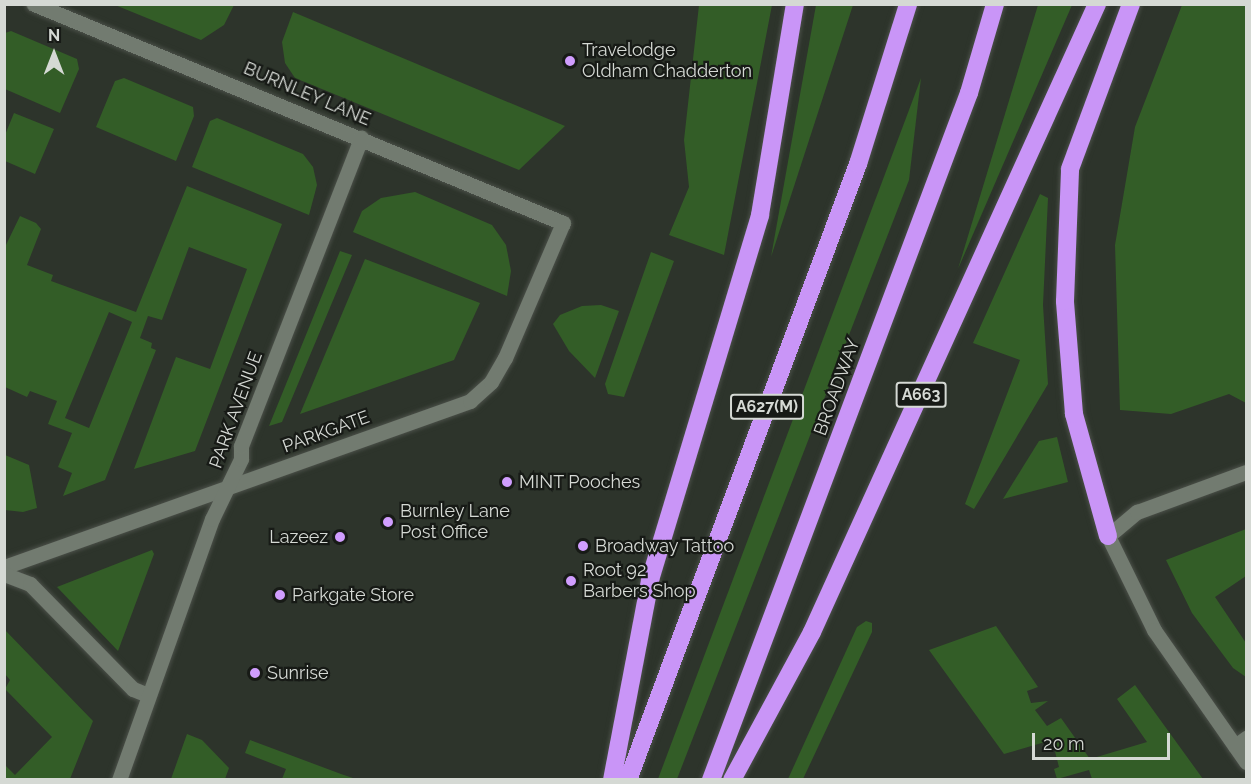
<!DOCTYPE html>
<style>
body{margin:0}
#map{position:relative;width:1251px;height:784px;overflow:hidden;background:#2d342b;font-family:Raleway,sans-serif}
div>[style]{position:absolute}
[style*='--x']{left:calc(var(--x)*1px);top:calc(var(--y)*1px);width:calc(var(--w)*1px);rotate:calc(var(--a)*1deg)}
.green>*{inset:0;background:#335d27}
.roads{filter:drop-shadow(0 0 2px #4b5049) drop-shadow(0 0 2px #4b5049)}
.street>*{height:15px;margin:-7.5px;padding:0 7.5px;transform-origin:7.5px;border-radius:7.5px;background:#727b70}
.secondary>*{height:15px;margin:-7.5px;padding:0 7.5px;transform-origin:7.5px;border-radius:7.5px;background:#727b70}
.highway>*{height:18px;margin:-9px;padding:0 9px;transform-origin:9px;border-radius:9px;background:#c995f7}
.dots>*{width:16px;height:16px;translate:-50% -50%;box-sizing:border-box;border:3px solid #171a16;border-radius:50%}
span{translate:-50% -50%;white-space:nowrap;text-align:center;line-height:1.15;-webkit-text-stroke:4.5px #171a16;paint-order:stroke}
.shield-label span{padding:2px 4px;background:#171a16;border:2px solid;border-radius:4px;-webkit-text-stroke-width:0}
.shield-label{font-size:16px;color:#d5d9d4;font-weight:700}
.poi-label{font-size:18px;color:#d5d9d4}
.left{translate:0 -50%;text-align:left}
.right{translate:-100% -50%;text-align:right}
.street-label{font-size:18px;color:#d5d9d4}
.frame{position:absolute;inset:0;border:6px solid #d5d9d4;pointer-events:none}
.north{position:absolute;left:24px;top:24px;width:60px;height:60px;-webkit-text-stroke:4px #171a16;paint-order:stroke;rotate:0deg;font-size:16px;font-weight:700;line-height:24px;text-align:center;color:#d5d9d4}
.north::after{content:'';display:block;margin:auto;width:21px;height:27px;background:#d5d9d4;clip-path:polygon(50% 0,100% 100%,50% 72%,0 100%)}
.scale{position:absolute;left:1032px;top:733px;width:138px;height:27px;box-sizing:border-box;border:3px solid #d5d9d4;border-top:0;padding-left:8px;font-size:18px;line-height:21px;white-space:nowrap;color:#d5d9d4;-webkit-text-stroke:4px #171a16;paint-order:stroke}
</style>
<div id="map">
<div class="green">
<i style="clip-path:polygon(115px 5px,234px 4px,234px 5px,224px 25px,201px 40px)"></i>
<i style="clip-path:polygon(699px 5px,772px 5px,724px 255px,669px 235px,689px 187px,684px 140px)"></i>
<i style="clip-path:polygon(816px 5px,853px 5px,771px 257px)"></i>
<i style="clip-path:polygon(1038px 5px,1072px 5px,958px 269px)"></i>
<i style="clip-path:polygon(1182px 5px,1246px 5px,1246px 403px,1229px 394px,1171px 414px,1120px 410px,1115px 245px,1135px 127px)"></i>
<i style="clip-path:polygon(293px 12px,565px 126px,519px 170px,295px 78px,285px 63px,282px 42px)"></i>
<i style="clip-path:polygon(11px 31px,77px 59px,79px 69px,60px 113px,5px 89px,5px 33px)"></i>
<i style="clip-path:polygon(124px 78px,193px 107px,194px 116px,176px 161px,96px 127px,115px 81px)"></i>
<i style="clip-path:polygon(921px 78px,909px 180px,677px 779px,658px 779px)"></i>
<i style="clip-path:polygon(14px 113px,54px 129px,35px 174px,5px 161px,5px 135px)"></i>
<i style="clip-path:polygon(217px 118px,303px 154px,313px 167px,317px 185px,309px 215px,192px 167px,210px 121px)"></i>
<i style="clip-path:polygon(evenodd,187px 186px,282px 224px,195px 451px,134px 469px,176px 357px,210px 369px,247px 269px,189px 247px,162px 320px,148px 316px,140px 338px,152px 343px,151px 348px,156px 350px,105px 480px,63px 496px,72px 473px,58px 467px,72px 433px,48px 424px,57px 401px,30px 391px,27px 397px,5px 387px,5px 247px,20px 216px,36px 223px,41px 229px,27px 265px,53px 275px,51px 281px,136px 312px,187px 186px,109px 312px,132px 322px,89px 428px,65px 418px,109px 312px)"></i>
<i style="clip-path:polygon(415px 192px,492px 225px,506px 245px,511px 271px,507px 296px,353px 232px,362px 211px,381px 198px)"></i>
<i style="clip-path:polygon(1040px 194px,1048px 198px,1043px 305px,1048px 384px,974px 509px,965px 504px,1020px 360px,973px 343px)"></i>
<i style="clip-path:polygon(340px 251px,352px 255px,282px 422px,269px 426px)"></i>
<i style="clip-path:polygon(651px 252px,674px 261px,624px 397px,608px 394px,605px 384px)"></i>
<i style="clip-path:polygon(365px 259px,480px 303px,454px 360px,300px 414px)"></i>
<i style="clip-path:polygon(601px 305px,619px 311px,595px 378px,569px 351px,553px 324px,560px 315px,582px 306px)"></i>
<i style="clip-path:polygon(1057px 437px,1068px 482px,1003px 499px,1039px 441px)"></i>
<i style="clip-path:polygon(5px 455px,29px 465px,37px 508px,23px 512px,5px 510px)"></i>
<i style="clip-path:polygon(1246px 529px,1246px 576px,1215px 597px,1246px 643px,1246px 677px,1233px 668px,1192px 613px,1166px 560px)"></i>
<i style="clip-path:polygon(152px 550px,154px 554px,118px 651px,57px 587px)"></i>
<i style="clip-path:polygon(866px 621px,872px 623px,872px 632px,803px 779px,788px 779px,857px 627px)"></i>
<i style="clip-path:polygon(996px 626px,1038px 687px,1027px 691px,1031px 703px,1048px 701px,1035px 710px,1047px 726px,1061px 718px,1090px 759px,1147px 742px,1117px 699px,1135px 685px,1203px 779px,1092px 779px,1089px 770px,1057px 779px,1054px 769px,1059px 767px,1052px 740px,1004px 754px,929px 650px)"></i>
<i style="clip-path:polygon(5px 630px,93px 721px,70px 779px,5px 779px,5px 765px,15px 775px,52px 737px,5px 689px,10px 680px,5px 674px)"></i>
<i style="clip-path:polygon(187px 734px,202px 740px,229px 768px,225px 779px,171px 779px)"></i>
<i style="clip-path:polygon(250px 740px,341px 774px,356px 779px,282px 779px,286px 769px,245px 753px)"></i>
</div>
<div class="roads">
<div class="street">
<i style="--x:1108;--y:536;--w:38;--a:-40"></i>
<i style="--x:1137;--y:512;--w:116;--a:-20.2"></i>
<i style="--x:4;--y:567;--w:495;--a:-19.6"></i>
<i style="--x:470;--y:401;--w:28;--a:-42"></i>
<i style="--x:491;--y:382;--w:28;--a:-60"></i>
<i style="--x:505;--y:358;--w:147;--a:-66.8"></i>
<i style="--x:563;--y:223;--w:573;--a:-157.51"></i>
<i style="--x:4;--y:574;--w:28;--a:21"></i>
<i style="--x:30;--y:584;--w:147;--a:45.6"></i>
<i style="--x:133;--y:689;--w:16;--a:22"></i>
<i style="--x:1235;--y:746;--w:14;--a:-36"></i>
<i style="--x:119;--y:780;--w:277;--a:-70.4"></i>
<i style="--x:212;--y:519;--w:67;--a:-64.2"></i>
<i style="--x:241;--y:459;--w:13;--a:-90"></i>
<i style="--x:241;--y:446;--w:331;--a:-68.7"></i>
</div>
<div class="secondary">
<i style="--x:1108;--y:536;--w:105;--a:63.9"></i>
<i style="--x:1154;--y:630;--w:161;--a:55.1"></i>
</div>
<div class="highway">
<i style="--x:1108;--y:536;--w:127;--a:-105.6"></i>
<i style="--x:1074;--y:414;--w:113;--a:-94.6"></i>
<i style="--x:1065;--y:301;--w:132;--a:-87.8"></i>
<i style="--x:1070;--y:169;--w:176;--a:-69.7"></i>
<i style="--x:612;--y:780;--w:204;--a:-79.2"></i>
<i style="--x:650;--y:580;--w:381;--a:-73.2"></i>
<i style="--x:760;--y:215;--w:214;--a:-80.6"></i>
<i style="--x:628;--y:780;--w:658;--a:-69.53"></i>
<i style="--x:858;--y:164;--w:168;--a:-72.6"></i>
<i style="--x:711;--y:780;--w:734;--a:-69.42"></i>
<i style="--x:969;--y:93;--w:93;--a:-73.7"></i>
<i style="--x:732;--y:780;--w:168;--a:-61.6"></i>
<i style="--x:812;--y:632;--w:690;--a:-65.59"></i>
</div>
</div>
<div class="dots">
<i style="left:570px;top:61px;background:#d09dfe"></i>
<i style="left:507px;top:482px;background:#d09dfe"></i>
<i style="left:388px;top:522px;background:#d09dfe"></i>
<i style="left:340px;top:537px;background:#d09dfe"></i>
<i style="left:583px;top:546px;background:#d09dfe"></i>
<i style="left:571px;top:581px;background:#d09dfe"></i>
<i style="left:280px;top:595px;background:#d09dfe"></i>
<i style="left:255px;top:673px;background:#d09dfe"></i>
</div>
<div class="shield-label">
<span style="left:921px;top:395px">A663</span>
<span style="left:767px;top:407px">A627(M)</span>
</div>
<div class="poi-label">
<span class="left" style="left:582px;top:61px">Travelodge<br>Oldham Chadderton</span>
<span class="left" style="left:519px;top:482px">MINT Pooches</span>
<span class="left" style="left:400px;top:522px">Burnley Lane<br>Post Office</span>
<span class="right" style="left:328px;top:537px">Lazeez</span>
<span class="left" style="left:595px;top:546px">Broadway Tattoo</span>
<span class="left" style="left:583px;top:581px">Root 92<br>Barbers Shop</span>
<span class="left" style="left:292px;top:595px">Parkgate Store</span>
<span class="left" style="left:267px;top:673px">Sunrise</span>
</div>
<div class="street-label">
<span style="left:307px;top:94px;rotate:23deg">BURNLEY LANE</span>
<span style="left:837px;top:387px;rotate:-70deg">BROADWAY</span>
<span style="left:236px;top:410px;rotate:-70deg">PARK AVENUE</span>
<span style="left:326px;top:432px;rotate:-20deg">PARKGATE</span>
</div>
<div class="frame"></div>
<div class="north">N</div>
<div class="scale">20 m</div>
</div>
